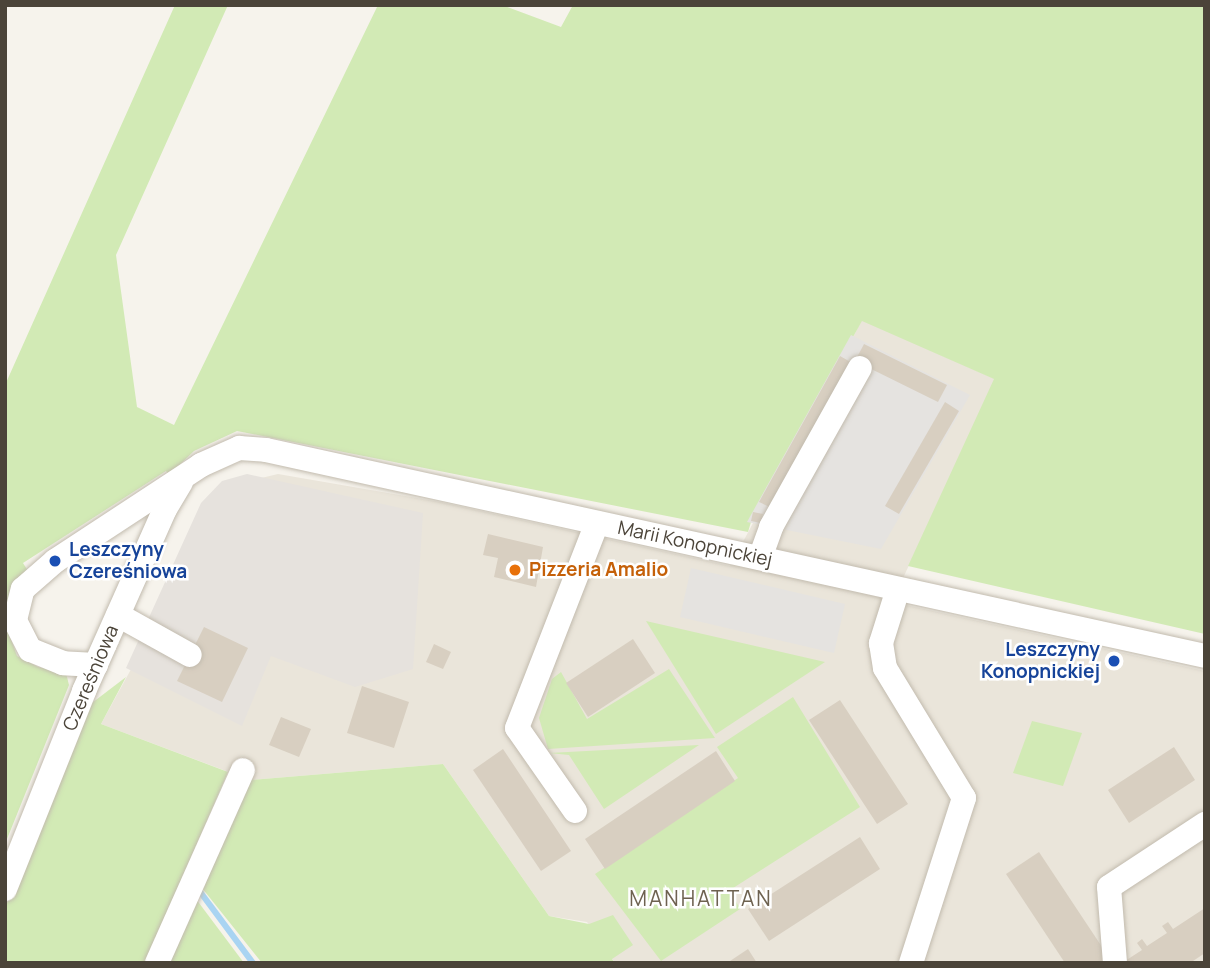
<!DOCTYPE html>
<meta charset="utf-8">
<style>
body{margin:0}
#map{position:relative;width:1210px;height:968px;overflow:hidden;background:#f6f3ec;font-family:Manrope,sans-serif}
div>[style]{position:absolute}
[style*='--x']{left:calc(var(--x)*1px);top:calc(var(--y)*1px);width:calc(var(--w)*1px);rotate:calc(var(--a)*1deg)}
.residential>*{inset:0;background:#eae5da}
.industrial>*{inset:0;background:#e6e2dd}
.green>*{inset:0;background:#d2eab5}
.parking>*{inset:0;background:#e5e3e0}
.stream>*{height:6px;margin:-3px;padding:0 3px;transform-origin:3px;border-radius:3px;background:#a9d4f2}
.building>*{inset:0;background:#d8cfc1}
.roads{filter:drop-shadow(0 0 2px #c2bbae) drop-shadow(0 0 2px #c2bbae)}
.minor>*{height:24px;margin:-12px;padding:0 12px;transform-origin:12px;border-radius:12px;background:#fff}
.dots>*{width:19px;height:19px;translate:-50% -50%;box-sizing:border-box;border:4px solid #fff;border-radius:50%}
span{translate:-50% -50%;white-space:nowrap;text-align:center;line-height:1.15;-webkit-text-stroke:5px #fff;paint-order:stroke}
.street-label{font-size:19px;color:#4b4439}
.transit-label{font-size:19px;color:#164399;font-weight:700}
.left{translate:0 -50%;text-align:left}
.right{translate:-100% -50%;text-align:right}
.food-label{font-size:19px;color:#c56008;font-weight:700}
.neighbourhood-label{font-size:21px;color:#6e6250;letter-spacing:2px}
.frame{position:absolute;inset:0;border:7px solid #4b4439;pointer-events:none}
</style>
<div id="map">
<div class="residential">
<i style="clip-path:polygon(862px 320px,995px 379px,892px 602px,1205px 671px,1205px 963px,615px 963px,587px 922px,549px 916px,443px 764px,250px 780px,101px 724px,232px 485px,278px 474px,440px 502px,730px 566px)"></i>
</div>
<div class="industrial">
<i style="clip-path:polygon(247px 474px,423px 513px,413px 669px,355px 687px,271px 656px,242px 726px,126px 668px,201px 503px,222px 481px)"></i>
</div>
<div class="green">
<i style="clip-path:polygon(175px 5px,228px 5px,116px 255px,137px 407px,174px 425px,378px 5px,502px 5px,561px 27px,573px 5px,1205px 5px,1205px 634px,908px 566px,994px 379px,862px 321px,754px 512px,748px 532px,237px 431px,194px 451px,169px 475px,166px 471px,23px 563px,28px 571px,5px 618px,5px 385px)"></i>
<i style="clip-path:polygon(646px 621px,825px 662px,716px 734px)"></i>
<i style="clip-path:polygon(5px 622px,17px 656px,38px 667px,66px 673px,69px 685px,5px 844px)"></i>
<i style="clip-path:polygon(669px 669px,715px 738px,548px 749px,539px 718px,552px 679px,561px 672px,587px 719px)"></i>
<i style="clip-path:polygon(126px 677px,101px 724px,228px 772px,145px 963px,5px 963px,5px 908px,88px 706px)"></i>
<i style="clip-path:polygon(793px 697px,860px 807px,730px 890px,740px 909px,661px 961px,595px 874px,738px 778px,717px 747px)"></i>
<i style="clip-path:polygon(1032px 721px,1082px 733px,1063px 786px,1013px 773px)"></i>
<i style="clip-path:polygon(699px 745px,604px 809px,569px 755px,549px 753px)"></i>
<i style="clip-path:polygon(443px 764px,549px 916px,589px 924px,613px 915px,633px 945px,612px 959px,615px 963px,262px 963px,202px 888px,250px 780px)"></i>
<i style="clip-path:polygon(193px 895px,244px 963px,163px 963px)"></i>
</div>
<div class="parking">
<i style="clip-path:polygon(851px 335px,970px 395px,881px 549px,747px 522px)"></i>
<i style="clip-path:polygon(691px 568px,845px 604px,834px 653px,680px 617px)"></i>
</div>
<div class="stream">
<i style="--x:201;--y:893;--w:87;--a:53.4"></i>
</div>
<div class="building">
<i style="clip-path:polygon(864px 344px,947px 385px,938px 402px,855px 361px)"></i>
<i style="clip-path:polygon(840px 356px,854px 364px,774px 509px,759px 502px)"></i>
<i style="clip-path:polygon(945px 402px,959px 411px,899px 514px,885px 506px)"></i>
<i style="clip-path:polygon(753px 512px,763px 514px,761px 523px,751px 521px)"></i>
<i style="clip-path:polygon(488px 534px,543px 547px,536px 587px,494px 577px,498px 558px,483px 555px)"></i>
<i style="clip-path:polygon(204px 627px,248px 648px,222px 702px,177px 681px)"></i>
<i style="clip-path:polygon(633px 639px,655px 673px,588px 717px,566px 683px)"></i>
<i style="clip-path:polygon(434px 644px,451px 652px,443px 669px,426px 662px)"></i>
<i style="clip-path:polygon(362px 686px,409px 702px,394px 748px,347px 733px)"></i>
<i style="clip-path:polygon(840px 700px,908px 804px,877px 824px,809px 720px)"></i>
<i style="clip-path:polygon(281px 717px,311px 729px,299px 757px,269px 745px)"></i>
<i style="clip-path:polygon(1174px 747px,1195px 780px,1129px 823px,1108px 790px)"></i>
<i style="clip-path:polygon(503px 749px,571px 851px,541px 871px,473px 770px)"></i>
<i style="clip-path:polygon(716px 751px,735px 781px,605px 869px,585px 839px)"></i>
<i style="clip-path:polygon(860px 837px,880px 869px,769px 941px,748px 909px)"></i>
<i style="clip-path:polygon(1039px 852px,1108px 956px,1098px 963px,1065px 963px,1006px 874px)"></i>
<i style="clip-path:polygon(1205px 908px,1205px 953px,1190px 963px,1122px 963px,1142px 950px,1137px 943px,1142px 939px,1147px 946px,1167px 933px,1162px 926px,1168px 922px,1173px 929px)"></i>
<i style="clip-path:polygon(748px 949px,757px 963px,727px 963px)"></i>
</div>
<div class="roads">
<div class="minor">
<i style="--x:760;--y:558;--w:33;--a:-70"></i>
<i style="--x:771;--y:527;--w:182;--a:-60.8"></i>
<i style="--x:898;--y:589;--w:57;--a:107.5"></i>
<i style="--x:881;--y:643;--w:25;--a:81"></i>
<i style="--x:885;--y:668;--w:152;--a:58.7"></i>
<i style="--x:964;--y:798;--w:173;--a:107.8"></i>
<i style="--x:118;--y:615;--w:82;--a:29.1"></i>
<i style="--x:96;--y:665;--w:33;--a:-177"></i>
<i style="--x:63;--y:663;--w:35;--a:-158"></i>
<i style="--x:30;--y:650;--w:34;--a:-117"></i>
<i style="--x:15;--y:620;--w:32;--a:-76"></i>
<i style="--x:23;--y:589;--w:43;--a:-41.2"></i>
<i style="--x:55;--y:561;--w:175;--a:-33.3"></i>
<i style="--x:201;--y:465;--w:42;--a:-24.1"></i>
<i style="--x:239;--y:448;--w:27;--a:4"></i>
<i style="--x:266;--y:450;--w:961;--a:12.37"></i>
<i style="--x:575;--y:811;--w:101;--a:-124.9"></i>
<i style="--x:517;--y:728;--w:220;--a:-68.7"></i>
<i style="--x:5;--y:889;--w:213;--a:-68.2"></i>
<i style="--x:84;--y:691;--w:199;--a:-66"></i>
<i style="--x:165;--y:509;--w:31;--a:-59"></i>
<i style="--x:157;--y:963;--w:211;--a:-66"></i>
<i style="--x:1115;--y:963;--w:76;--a:-94.5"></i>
<i style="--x:1109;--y:887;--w:115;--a:-33.3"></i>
</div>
</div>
<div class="dots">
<i style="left:55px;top:561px;background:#1a4fb4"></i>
<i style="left:515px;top:570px;background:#e8710a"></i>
<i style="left:1114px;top:661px;background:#1a4fb4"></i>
</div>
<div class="street-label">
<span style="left:695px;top:544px;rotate:12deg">Marii Konopnickiej</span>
<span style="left:91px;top:678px;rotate:-67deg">Czereśniowa</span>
</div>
<div class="transit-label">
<span class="left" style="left:69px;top:561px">Leszczyny<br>Czereśniowa</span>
<span class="right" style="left:1100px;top:661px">Leszczyny<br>Konopnickiej</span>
</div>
<div class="food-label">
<span class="left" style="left:529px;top:570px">Pizzeria Amalio</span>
</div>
<div class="neighbourhood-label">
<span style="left:701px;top:898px">MANHATTAN</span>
</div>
<div class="frame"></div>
</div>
